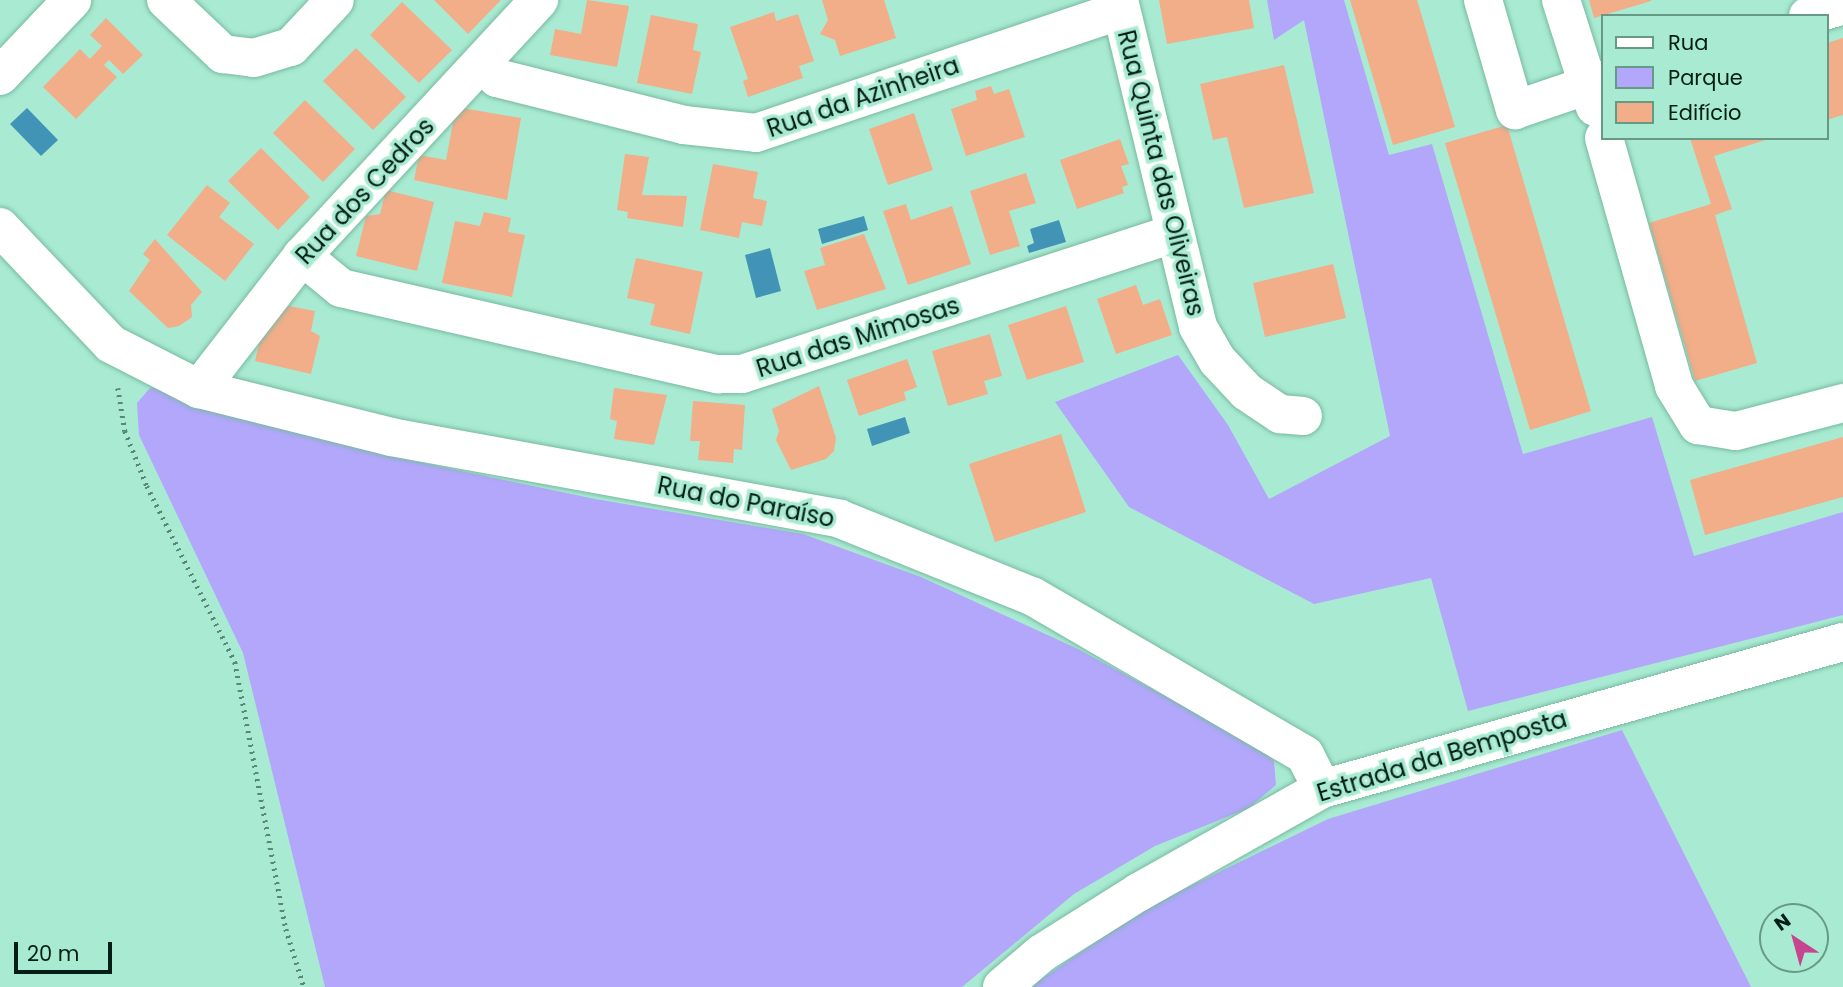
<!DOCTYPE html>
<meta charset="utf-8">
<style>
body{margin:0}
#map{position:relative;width:1843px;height:987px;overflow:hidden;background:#a9ebd2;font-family:Poppins,sans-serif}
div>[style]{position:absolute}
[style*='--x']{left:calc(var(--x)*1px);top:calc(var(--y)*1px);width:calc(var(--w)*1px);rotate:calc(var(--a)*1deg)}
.green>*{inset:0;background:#b2a7fb}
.water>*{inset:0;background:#4294b7}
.building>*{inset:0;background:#f2ad89}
.path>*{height:4.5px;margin-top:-2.25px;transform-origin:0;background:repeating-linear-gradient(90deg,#588776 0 2px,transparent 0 7px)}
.roads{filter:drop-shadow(0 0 2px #78b9a1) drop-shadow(0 0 2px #78b9a1)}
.minor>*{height:38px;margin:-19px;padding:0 19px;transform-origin:19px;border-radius:19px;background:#fff}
.tertiary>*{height:38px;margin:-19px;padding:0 19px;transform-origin:19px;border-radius:19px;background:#fff}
span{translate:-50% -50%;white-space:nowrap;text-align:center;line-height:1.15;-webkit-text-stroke:7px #a9ebd2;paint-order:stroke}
.street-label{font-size:24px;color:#031e16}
.legend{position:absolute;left:1601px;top:14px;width:228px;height:126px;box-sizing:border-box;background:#a9ebd2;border:2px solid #679987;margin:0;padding:9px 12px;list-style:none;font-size:21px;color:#031e16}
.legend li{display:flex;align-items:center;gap:14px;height:35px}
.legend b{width:35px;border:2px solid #679987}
.north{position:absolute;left:1759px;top:903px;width:70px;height:70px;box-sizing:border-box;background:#a9ebd2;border:2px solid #679987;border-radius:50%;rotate:324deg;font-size:19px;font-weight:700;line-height:28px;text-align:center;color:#031e16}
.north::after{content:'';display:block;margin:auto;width:24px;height:32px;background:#c7458e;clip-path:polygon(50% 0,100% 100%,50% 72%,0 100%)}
.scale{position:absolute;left:14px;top:942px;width:98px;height:32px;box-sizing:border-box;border:4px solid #031e16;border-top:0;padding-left:9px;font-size:21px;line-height:24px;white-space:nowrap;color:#031e16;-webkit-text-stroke:5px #a9ebd2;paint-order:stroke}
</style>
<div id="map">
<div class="green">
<i style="clip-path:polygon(1267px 0,1344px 0,1389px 155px,1432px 144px,1523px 454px,1652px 417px,1694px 556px,1843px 512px,1843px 615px,1468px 711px,1431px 578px,1314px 604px,1129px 507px,1055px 402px,1178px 355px,1228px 425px,1269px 499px,1390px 436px,1304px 20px,1274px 40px)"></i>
<i style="clip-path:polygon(150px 388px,172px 388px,376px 453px,595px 499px,803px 534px,921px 577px,1078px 649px,1261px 748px,1274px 761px,1276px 785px,1249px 808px,1155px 846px,1074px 894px,962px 987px,325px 987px,243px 653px,139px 435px,137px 403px)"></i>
<i style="clip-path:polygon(1622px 730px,1751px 987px,1030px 987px,1143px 909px,1328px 819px)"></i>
</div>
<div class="water">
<i style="clip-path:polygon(27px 108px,58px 140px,41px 156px,10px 124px)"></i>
<i style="clip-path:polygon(864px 216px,868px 230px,822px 244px,818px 229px)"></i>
<i style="clip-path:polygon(1059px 220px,1066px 242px,1029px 253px,1027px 246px,1034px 243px,1030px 229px)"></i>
<i style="clip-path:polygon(770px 248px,781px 291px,756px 298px,745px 255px)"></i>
<i style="clip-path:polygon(905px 417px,910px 433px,872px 446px,867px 429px)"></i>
</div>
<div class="building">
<i style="clip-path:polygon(434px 0,501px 0,468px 34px)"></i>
<i style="clip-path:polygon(587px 0,629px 6px,617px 67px,550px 55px,555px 29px,581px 34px)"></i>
<i style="clip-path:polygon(822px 0,884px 0,896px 38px,840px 56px,835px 40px,820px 34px,828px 20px)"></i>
<i style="clip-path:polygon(1159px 0,1249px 0,1254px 28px,1167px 44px)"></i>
<i style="clip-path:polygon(1350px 0,1417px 0,1455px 127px,1393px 145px)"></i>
<i style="clip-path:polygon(1589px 0,1651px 0,1651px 1px,1594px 18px)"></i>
<i style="clip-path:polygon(402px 2px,452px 50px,419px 83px,370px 35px)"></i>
<i style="clip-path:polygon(774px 12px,776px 21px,798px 14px,814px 61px,799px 66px,803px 78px,748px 97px,743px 81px,748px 79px,730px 27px)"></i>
<i style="clip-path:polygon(651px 15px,698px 24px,693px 50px,701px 52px,692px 94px,637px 83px)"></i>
<i style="clip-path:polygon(106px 18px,143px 55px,123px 74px,109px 60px,104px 65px,117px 77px,76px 119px,43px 87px,80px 49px,90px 59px,102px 46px,90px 35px)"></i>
<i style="clip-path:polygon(1843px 38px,1843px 115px,1827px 120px,1827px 43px)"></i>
<i style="clip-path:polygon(356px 48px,406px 97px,373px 130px,323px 81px)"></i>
<i style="clip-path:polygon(1284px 65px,1314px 193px,1244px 208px,1227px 137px,1213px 140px,1200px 84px)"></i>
<i style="clip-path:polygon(991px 86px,994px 94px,1009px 89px,1025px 137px,966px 156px,951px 109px,977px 100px,975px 91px)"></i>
<i style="clip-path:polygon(305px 100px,355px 149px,323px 182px,273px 133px)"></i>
<i style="clip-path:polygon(456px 107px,521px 118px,507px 200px,414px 180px,419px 155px,446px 160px)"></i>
<i style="clip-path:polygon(914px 113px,933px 170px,888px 185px,869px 129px)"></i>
<i style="clip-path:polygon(1507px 125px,1591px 411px,1530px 430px,1445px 143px)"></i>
<i style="clip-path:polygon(1690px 138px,1769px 139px,1714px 156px,1732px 209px,1715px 215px,1757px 363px,1695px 381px,1649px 223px,1711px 204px)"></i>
<i style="clip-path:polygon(1120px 139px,1129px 164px,1121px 166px,1128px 185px,1122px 187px,1124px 193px,1077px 209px,1060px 160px)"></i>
<i style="clip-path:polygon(261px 148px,310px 197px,278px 230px,228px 181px)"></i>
<i style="clip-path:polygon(625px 154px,649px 157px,642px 195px,687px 196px,683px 227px,627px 218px,628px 212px,617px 210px)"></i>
<i style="clip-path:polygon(713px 164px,758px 172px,753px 198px,767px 201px,762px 226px,742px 222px,739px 238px,700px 230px)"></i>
<i style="clip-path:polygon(1026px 173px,1036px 203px,1009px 211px,1020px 246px,990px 255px,970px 191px)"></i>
<i style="clip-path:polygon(207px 185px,230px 203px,219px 217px,254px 244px,225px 281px,167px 235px)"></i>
<i style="clip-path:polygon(386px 190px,434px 202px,417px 271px,356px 256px,366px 216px,380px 214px)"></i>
<i style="clip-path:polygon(906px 204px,911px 220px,952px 206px,971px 264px,908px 285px,883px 211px)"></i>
<i style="clip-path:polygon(484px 212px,511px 218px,508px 232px,525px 235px,512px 297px,442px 283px,455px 221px,480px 226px)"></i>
<i style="clip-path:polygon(864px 234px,886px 289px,817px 310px,804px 271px,825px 265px,820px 248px)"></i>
<i style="clip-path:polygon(155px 239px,202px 292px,191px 305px,192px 317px,179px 326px,168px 328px,129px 291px,150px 260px,143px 254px)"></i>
<i style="clip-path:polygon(636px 258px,703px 272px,690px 334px,650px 325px,655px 304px,627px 298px)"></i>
<i style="clip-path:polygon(1333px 264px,1346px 318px,1265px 337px,1253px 283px)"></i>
<i style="clip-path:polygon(1136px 285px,1143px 305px,1160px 299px,1172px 335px,1116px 354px,1097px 299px)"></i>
<i style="clip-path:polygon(278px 304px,315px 311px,311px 331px,320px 336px,311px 374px,255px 361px,260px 339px)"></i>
<i style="clip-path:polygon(1066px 306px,1084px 362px,1027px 380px,1008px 325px)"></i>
<i style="clip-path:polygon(990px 334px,1002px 376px,984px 381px,988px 394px,948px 406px,932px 351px)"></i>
<i style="clip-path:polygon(907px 359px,917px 387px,904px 392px,906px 400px,859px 416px,847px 380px)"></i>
<i style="clip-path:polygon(819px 386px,836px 438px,834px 451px,826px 459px,791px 470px,776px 440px,779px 431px,772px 409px)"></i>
<i style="clip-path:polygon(614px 388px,667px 395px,654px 445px,614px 439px,617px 421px,610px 419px)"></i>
<i style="clip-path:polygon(693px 401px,745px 405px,742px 450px,734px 449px,733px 463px,698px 460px,700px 441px,690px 441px)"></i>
<i style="clip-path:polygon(1061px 434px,1086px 512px,995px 542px,969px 464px)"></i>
<i style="clip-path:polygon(1843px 437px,1843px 497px,1705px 535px,1690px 480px)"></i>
</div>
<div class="path">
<i style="--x:118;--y:388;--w:44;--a:80.8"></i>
<i style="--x:125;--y:431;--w:59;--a:68.2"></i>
<i style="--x:147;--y:486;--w:197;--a:63.4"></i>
<i style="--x:235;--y:662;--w:272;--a:79.2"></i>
<i style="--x:286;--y:929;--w:61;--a:72.8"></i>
</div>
<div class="roads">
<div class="minor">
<i style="--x:166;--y:0;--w:79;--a:43.5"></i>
<i style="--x:223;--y:54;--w:31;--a:7"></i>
<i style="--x:254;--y:58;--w:39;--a:-17"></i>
<i style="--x:291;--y:47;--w:64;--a:-46.9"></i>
<i style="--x:1119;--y:0;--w:336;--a:76.4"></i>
<i style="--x:1198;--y:327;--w:39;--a:60"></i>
<i style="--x:1218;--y:361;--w:42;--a:46.9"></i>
<i style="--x:1247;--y:392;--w:40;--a:34"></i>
<i style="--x:1280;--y:414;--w:23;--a:5"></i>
<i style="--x:1483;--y:0;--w:115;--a:73.8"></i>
<i style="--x:1515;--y:110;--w:93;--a:-18.8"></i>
<i style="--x:1561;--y:0;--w:112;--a:72.4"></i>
<i style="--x:1808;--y:16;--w:37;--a:-17"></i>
<i style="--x:483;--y:64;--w:20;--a:45"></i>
<i style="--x:497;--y:78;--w:193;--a:14.1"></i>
<i style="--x:684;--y:125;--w:72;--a:6.3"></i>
<i style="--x:756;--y:133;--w:385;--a:-18.6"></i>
<i style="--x:0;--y:76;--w:105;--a:-46.5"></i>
<i style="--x:1604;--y:138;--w:258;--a:74.2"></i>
<i style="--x:1674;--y:386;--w:46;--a:58.4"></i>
<i style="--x:1698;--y:425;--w:38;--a:9"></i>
<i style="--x:1736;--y:431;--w:111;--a:-14.7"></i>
<i style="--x:302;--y:256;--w:50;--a:39.4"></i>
<i style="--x:341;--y:288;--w:387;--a:12.9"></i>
<i style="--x:718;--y:374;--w:24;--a:0"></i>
<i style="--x:742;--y:374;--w:453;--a:-18"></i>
<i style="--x:199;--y:389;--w:168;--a:-52.2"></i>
<i style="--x:302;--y:256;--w:349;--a:-47.2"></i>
</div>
<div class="tertiary">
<i style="--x:0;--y:227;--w:161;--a:46.5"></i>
<i style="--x:111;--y:344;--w:99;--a:27.1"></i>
<i style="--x:199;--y:389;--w:198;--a:14"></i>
<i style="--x:391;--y:437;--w:456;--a:10.3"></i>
<i style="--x:840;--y:519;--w:207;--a:21.9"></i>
<i style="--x:1032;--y:596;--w:316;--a:30.2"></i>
<i style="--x:1305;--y:755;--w:38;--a:63"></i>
<i style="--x:1002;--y:987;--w:52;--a:-40.4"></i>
<i style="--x:1042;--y:953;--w:115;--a:-32.2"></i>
<i style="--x:1139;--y:892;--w:210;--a:-29.4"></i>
<i style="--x:1322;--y:789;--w:541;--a:-15.76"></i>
</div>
</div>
<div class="street-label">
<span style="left:863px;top:97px;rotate:-19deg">Rua da Azinheira</span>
<span style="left:1161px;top:173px;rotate:76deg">Rua Quinta das Oliveiras</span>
<span style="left:365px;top:191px;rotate:-47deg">Rua dos Cedros</span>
<span style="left:858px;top:337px;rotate:-18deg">Rua das Mimosas</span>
<span style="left:746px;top:502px;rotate:11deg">Rua do Paraíso</span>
<span style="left:1442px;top:756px;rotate:-17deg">Estrada da Bemposta</span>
</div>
<ul class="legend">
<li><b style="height:9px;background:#fff"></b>Rua</li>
<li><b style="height:19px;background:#b2a7fb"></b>Parque</li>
<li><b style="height:19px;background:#f2ad89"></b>Edifício</li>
</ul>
<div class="north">N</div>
<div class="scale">20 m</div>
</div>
